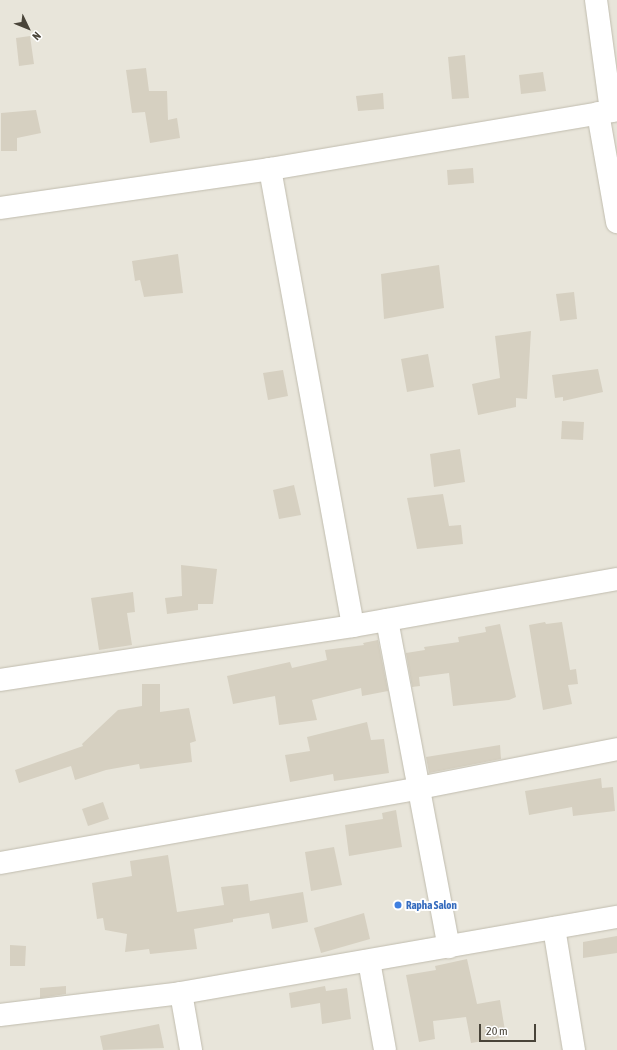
<!DOCTYPE html>
<style>
body{margin:0}
#map{position:relative;width:617px;height:1050px;overflow:hidden;background:#f5f3eb;font-family:"Asap Condensed",sans-serif}
div>[style]{position:absolute}
[style*='--x']{left:calc(var(--x)*1px);top:calc(var(--y)*1px);width:calc(var(--w)*1px);rotate:calc(var(--a)*1deg)}
.residential>*{inset:0;background:#e8e5da}
.building>*{inset:0;background:#d6d0c1}
.roads{filter:drop-shadow(0 0 1px #c0bcae) drop-shadow(0 0 1px #c0bcae)}
.minor>*{height:22px;margin:-11px;padding:0 11px;transform-origin:11px;border-radius:11px;background:#fff}
.dots>*{width:11px;height:11px;translate:-50% -50%;box-sizing:border-box;border:2px solid #fff;border-radius:50%}
span{translate:-50% -50%;white-space:nowrap;text-align:center;line-height:1.15;-webkit-text-stroke:4px #fff;paint-order:stroke}
.shop-label{font-size:11px;color:#366cbe;font-weight:700}
.left{translate:0 -50%;text-align:left}
.north{position:absolute;left:8px;top:8px;width:40px;height:40px;-webkit-text-stroke:3px #fff;paint-order:stroke;rotate:133deg;font-size:11px;font-weight:700;line-height:16px;text-align:center;color:#494439}
.north::after{content:'';display:block;margin:auto;width:14px;height:18px;background:#494439;clip-path:polygon(50% 0,100% 100%,50% 72%,0 100%)}
.scale{position:absolute;left:479px;top:1024px;width:57px;height:18px;box-sizing:border-box;border:2px solid #494439;border-top:0;padding-left:5px;font-size:12px;line-height:14px;white-space:nowrap;color:#494439;-webkit-text-stroke:3px #fff;paint-order:stroke}
</style>
<div id="map">
<div class="residential">
<i style="clip-path:polygon(0 0,617px 0,617px 1050px,0 1050px)"></i>
</div>
<div class="building">
<i style="clip-path:polygon(30px 36px,34px 64px,19px 66px,16px 38px)"></i>
<i style="clip-path:polygon(465px 55px,469px 98px,452px 99px,448px 57px)"></i>
<i style="clip-path:polygon(146px 68px,149px 91px,167px 91px,168px 120px,177px 118px,180px 138px,150px 143px,145px 112px,132px 113px,126px 70px)"></i>
<i style="clip-path:polygon(543px 72px,546px 91px,521px 94px,519px 75px)"></i>
<i style="clip-path:polygon(383px 93px,384px 109px,358px 111px,356px 96px)"></i>
<i style="clip-path:polygon(36px 110px,41px 133px,17px 138px,17px 151px,1px 151px,1px 113px)"></i>
<i style="clip-path:polygon(473px 168px,474px 183px,448px 185px,447px 170px)"></i>
<i style="clip-path:polygon(178px 254px,183px 293px,144px 297px,140px 280px,135px 281px,132px 261px)"></i>
<i style="clip-path:polygon(439px 265px,444px 308px,384px 319px,381px 274px)"></i>
<i style="clip-path:polygon(574px 292px,577px 319px,560px 321px,556px 294px)"></i>
<i style="clip-path:polygon(531px 331px,527px 399px,516px 398px,516px 407px,478px 415px,472px 384px,500px 378px,495px 336px)"></i>
<i style="clip-path:polygon(428px 354px,434px 387px,407px 392px,401px 359px)"></i>
<i style="clip-path:polygon(598px 369px,603px 392px,563px 401px,563px 397px,555px 398px,552px 375px)"></i>
<i style="clip-path:polygon(283px 370px,288px 396px,268px 400px,263px 373px)"></i>
<i style="clip-path:polygon(562px 421px,584px 422px,583px 440px,561px 439px)"></i>
<i style="clip-path:polygon(460px 449px,465px 482px,434px 487px,430px 454px)"></i>
<i style="clip-path:polygon(294px 485px,301px 515px,279px 519px,273px 490px)"></i>
<i style="clip-path:polygon(443px 494px,449px 526px,461px 525px,463px 544px,417px 549px,407px 498px)"></i>
<i style="clip-path:polygon(181px 565px,217px 569px,213px 604px,198px 604px,198px 610px,167px 614px,165px 598px,182px 596px)"></i>
<i style="clip-path:polygon(133px 592px,135px 612px,127px 613px,132px 645px,99px 650px,91px 598px)"></i>
<i style="clip-path:polygon(545px 622px,546px 624px,562px 622px,570px 670px,576px 669px,578px 684px,568px 685px,572px 704px,543px 710px,529px 625px)"></i>
<i style="clip-path:polygon(500px 624px,516px 697px,509px 700px,453px 706px,449px 673px,419px 677px,420px 686px,412px 687px,406px 653px,425px 650px,424px 647px,459px 642px,458px 637px,486px 632px,485px 627px)"></i>
<i style="clip-path:polygon(378px 640px,388px 691px,362px 696px,361px 688px,312px 700px,317px 720px,279px 725px,275px 696px,233px 704px,227px 676px,290px 662px,292px 668px,327px 660px,325px 650px,364px 645px,363px 643px)"></i>
<i style="clip-path:polygon(142px 684px,160px 684px,160px 712px,189px 708px,196px 741px,190px 743px,192px 762px,140px 769px,139px 764px,106px 770px,75px 780px,71px 766px,19px 783px,15px 770px,83px 746px,82px 744px,118px 710px,142px 706px)"></i>
<i style="clip-path:polygon(367px 722px,371px 740px,384px 739px,389px 773px,334px 781px,333px 774px,290px 782px,285px 755px,310px 751px,307px 737px)"></i>
<i style="clip-path:polygon(500px 745px,501px 759px,429px 773px,426px 757px)"></i>
<i style="clip-path:polygon(601px 778px,602px 788px,613px 787px,615px 811px,573px 816px,572px 807px,529px 815px,525px 791px)"></i>
<i style="clip-path:polygon(103px 802px,109px 819px,88px 826px,82px 809px)"></i>
<i style="clip-path:polygon(396px 810px,402px 847px,349px 856px,345px 825px,383px 819px,382px 813px)"></i>
<i style="clip-path:polygon(334px 847px,342px 885px,311px 891px,305px 852px)"></i>
<i style="clip-path:polygon(168px 855px,177px 912px,224px 905px,221px 887px,248px 884px,250px 901px,303px 892px,308px 922px,272px 929px,269px 913px,233px 919px,233px 922px,194px 929px,197px 949px,150px 954px,149px 949px,125px 952px,127px 934px,105px 930px,103px 918px,97px 919px,92px 883px,132px 876px,130px 861px)"></i>
<i style="clip-path:polygon(364px 913px,370px 939px,321px 953px,314px 928px)"></i>
<i style="clip-path:polygon(617px 936px,617px 953px,583px 958px,583px 942px)"></i>
<i style="clip-path:polygon(10px 945px,26px 946px,25px 966px,10px 966px)"></i>
<i style="clip-path:polygon(467px 959px,477px 1004px,500px 1000px,506px 1037px,471px 1043px,466px 1017px,433px 1021px,435px 1039px,419px 1042px,406px 975px,436px 970px,435px 966px)"></i>
<i style="clip-path:polygon(66px 986px,66px 994px,40px 998px,40px 988px)"></i>
<i style="clip-path:polygon(325px 986px,326px 991px,347px 988px,351px 1019px,322px 1024px,320px 1003px,291px 1008px,289px 993px)"></i>
<i style="clip-path:polygon(159px 1024px,164px 1048px,103px 1050px,100px 1036px)"></i>
</div>
<div class="roads">
<div class="minor">
<i style="--x:596;--y:0;--w:112;--a:82.3"></i>
<i style="--x:598;--y:113;--w:111;--a:80.1"></i>
<i style="--x:270;--y:169;--w:464;--a:79.7"></i>
<i style="--x:0;--y:208;--w:273;--a:-8.2"></i>
<i style="--x:270;--y:169;--w:352;--a:-9.6"></i>
<i style="--x:387;--y:620;--w:333;--a:79.3"></i>
<i style="--x:0;--y:680;--w:357;--a:-8.7"></i>
<i style="--x:353;--y:626;--w:268;--a:-10.1"></i>
<i style="--x:0;--y:863;--w:426;--a:-10.1"></i>
<i style="--x:419;--y:788;--w:202;--a:-11.1"></i>
<i style="--x:554;--y:928;--w:124;--a:80.7"></i>
<i style="--x:369;--y:961;--w:90;--a:79.8"></i>
<i style="--x:181;--y:993;--w:58;--a:80"></i>
<i style="--x:0;--y:1015;--w:182;--a:-6.9"></i>
<i style="--x:181;--y:993;--w:443;--a:-9.9"></i>
</div>
</div>
<div class="dots">
<i style="left:398px;top:905px;background:#3f7fe0"></i>
</div>
<div class="shop-label">
<span class="left" style="left:406px;top:905px">Rapha Salon</span>
</div>
<div class="north">N</div>
<div class="scale">20 m</div>
</div>
